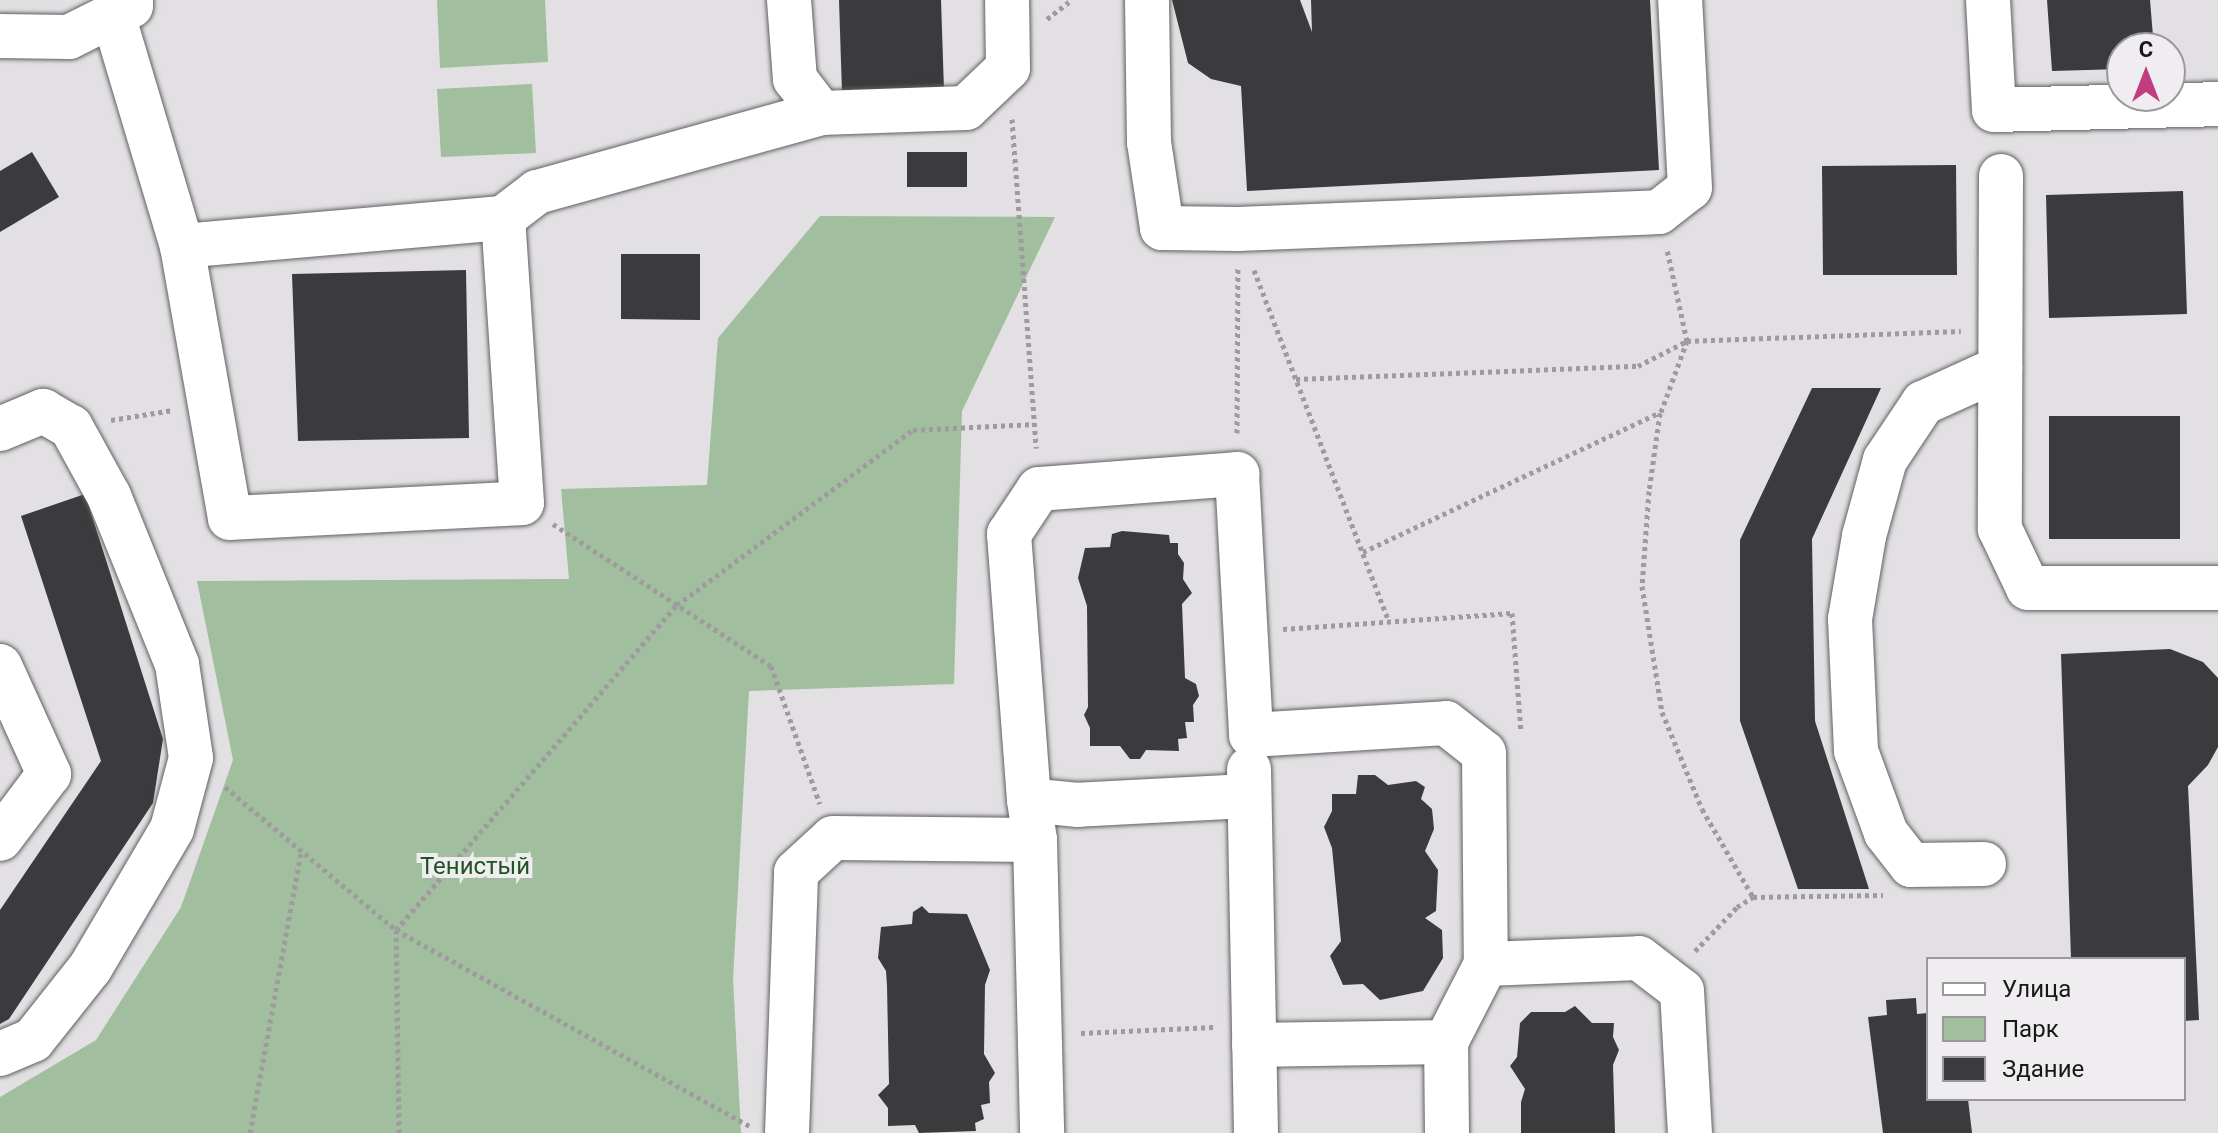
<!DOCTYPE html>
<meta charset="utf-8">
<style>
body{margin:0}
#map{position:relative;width:2218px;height:1133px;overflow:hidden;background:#e2e0e3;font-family:Roboto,sans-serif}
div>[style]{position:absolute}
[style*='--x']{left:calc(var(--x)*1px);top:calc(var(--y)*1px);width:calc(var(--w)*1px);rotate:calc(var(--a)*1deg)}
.green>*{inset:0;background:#a1be9f}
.building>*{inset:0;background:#3b3a3c}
.path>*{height:5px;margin-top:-2.5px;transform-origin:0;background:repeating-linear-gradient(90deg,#9d9b9e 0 4px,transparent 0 8px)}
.roads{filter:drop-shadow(0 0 2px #626063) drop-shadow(0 0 2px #626063)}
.minor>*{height:44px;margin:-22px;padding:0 22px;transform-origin:22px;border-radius:22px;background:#fff}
span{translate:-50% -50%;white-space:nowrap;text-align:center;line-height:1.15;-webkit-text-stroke:8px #f0edf0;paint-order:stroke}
.park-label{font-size:24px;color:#1f531f}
.legend{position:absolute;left:1926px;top:957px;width:260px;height:144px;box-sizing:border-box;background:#f0edf0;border:2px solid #9a989a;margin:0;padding:10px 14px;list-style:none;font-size:24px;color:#191819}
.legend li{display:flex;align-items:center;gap:16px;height:40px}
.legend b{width:40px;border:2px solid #9a989a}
.north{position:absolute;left:2106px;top:32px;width:80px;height:80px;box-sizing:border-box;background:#f0edf0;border:2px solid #9a989a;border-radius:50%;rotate:0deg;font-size:22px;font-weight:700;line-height:32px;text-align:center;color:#191819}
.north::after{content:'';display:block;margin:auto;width:28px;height:36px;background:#c23d7f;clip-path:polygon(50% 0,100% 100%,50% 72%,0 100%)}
</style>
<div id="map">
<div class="green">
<i style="clip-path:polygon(437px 0,545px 0,548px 62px,440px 68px)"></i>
<i style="clip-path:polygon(532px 84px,536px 153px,441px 157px,437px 89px)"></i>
<i style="clip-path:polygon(820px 216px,1055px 217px,962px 411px,954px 684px,749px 691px,733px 979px,741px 1133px,0 1133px,0 1097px,96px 1040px,181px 907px,233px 760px,197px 581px,569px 579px,561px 489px,707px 485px,718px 338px)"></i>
</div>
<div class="building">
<i style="clip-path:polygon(839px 0,941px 0,944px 90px,842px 93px)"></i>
<i style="clip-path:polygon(1172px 0,1300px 0,1312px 32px,1311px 0,1650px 0,1659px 170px,1247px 191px,1241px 86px,1211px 79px,1188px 63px)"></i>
<i style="clip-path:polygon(2047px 0,2150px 0,2154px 48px,2122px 48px,2122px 69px,2052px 71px)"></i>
<i style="clip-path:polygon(32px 152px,59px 197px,0 232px,0 171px)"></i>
<i style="clip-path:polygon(907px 152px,967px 152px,967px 187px,907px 187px)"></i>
<i style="clip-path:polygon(1956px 165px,1957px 275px,1823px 275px,1822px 166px)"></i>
<i style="clip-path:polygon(2183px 191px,2187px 314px,2049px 318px,2046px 195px)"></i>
<i style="clip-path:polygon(621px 254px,700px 254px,700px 320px,621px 319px)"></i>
<i style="clip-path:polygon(466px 270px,469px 438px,298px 441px,292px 274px)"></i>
<i style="clip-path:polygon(1812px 388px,1881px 388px,1812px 539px,1815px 721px,1869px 889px,1798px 889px,1740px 721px,1740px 540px)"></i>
<i style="clip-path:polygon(2049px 416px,2180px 416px,2180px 539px,2049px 539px)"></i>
<i style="clip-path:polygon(85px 494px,163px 739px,153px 803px,9px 1019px,0 1024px,0 910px,101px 761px,21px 516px)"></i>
<i style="clip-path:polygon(1122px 531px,1169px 535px,1170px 543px,1178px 543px,1178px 554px,1184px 563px,1183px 579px,1192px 593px,1182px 604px,1185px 678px,1196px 684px,1199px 696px,1193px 705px,1194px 722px,1185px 722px,1187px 738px,1178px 739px,1179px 751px,1146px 750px,1140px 759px,1130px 759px,1120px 746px,1090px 746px,1090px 728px,1084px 715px,1088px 707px,1087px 606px,1078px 578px,1085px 548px,1110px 547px,1112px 534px)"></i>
<i style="clip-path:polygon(2170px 649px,2203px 662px,2218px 678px,2218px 747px,2208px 765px,2188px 786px,2199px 1020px,2184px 1021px,2184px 959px,2071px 959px,2061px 654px)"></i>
<i style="clip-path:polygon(1358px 775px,1375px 775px,1388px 785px,1416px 781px,1425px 787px,1421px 799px,1432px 809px,1434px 829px,1425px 851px,1438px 870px,1436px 911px,1425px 918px,1442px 930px,1443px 958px,1423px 991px,1380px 1000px,1363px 984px,1343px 985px,1330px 956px,1341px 941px,1332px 848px,1324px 827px,1332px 811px,1332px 794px,1356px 794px)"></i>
<i style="clip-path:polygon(922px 906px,929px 913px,967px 914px,990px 970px,985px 985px,984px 1054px,995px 1073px,989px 1082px,990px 1103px,981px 1105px,984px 1119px,975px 1123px,976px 1131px,919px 1133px,915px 1125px,888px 1126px,888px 1108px,878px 1095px,889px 1084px,887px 986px,886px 971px,878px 958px,881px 927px,912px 924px,913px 912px)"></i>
<i style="clip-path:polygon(1916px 998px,1917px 1014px,1928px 1013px,1928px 1099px,1968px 1099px,1972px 1133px,1883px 1133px,1868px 1017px,1887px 1015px,1886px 1000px)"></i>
<i style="clip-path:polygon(1575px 1006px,1592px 1023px,1614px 1023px,1613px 1037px,1619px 1050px,1613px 1065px,1615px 1133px,1521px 1133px,1521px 1102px,1525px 1089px,1510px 1066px,1517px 1057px,1520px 1023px,1531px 1012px,1565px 1012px)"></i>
</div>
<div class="path">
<i style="--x:1047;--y:19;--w:31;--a:-38"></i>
<i style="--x:1012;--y:119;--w:330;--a:85.8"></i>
<i style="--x:1254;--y:270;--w:376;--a:69"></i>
<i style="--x:1296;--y:379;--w:342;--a:-2.2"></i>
<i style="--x:1638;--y:366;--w:55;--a:-27"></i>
<i style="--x:1687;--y:341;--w:274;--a:-2.1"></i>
<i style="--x:1660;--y:413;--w:79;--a:98"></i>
<i style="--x:1649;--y:491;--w:95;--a:94.2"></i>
<i style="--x:1642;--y:586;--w:128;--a:81"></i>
<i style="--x:1662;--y:712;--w:105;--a:67.6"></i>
<i style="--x:1702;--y:809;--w:102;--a:59.9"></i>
<i style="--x:111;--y:420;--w:63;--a:-9.2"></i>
<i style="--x:1237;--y:433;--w:166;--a:-89.7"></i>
<i style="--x:553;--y:524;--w:260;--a:33.1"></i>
<i style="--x:771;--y:666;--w:146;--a:70.5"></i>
<i style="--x:1363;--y:552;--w:329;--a:-25.2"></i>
<i style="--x:1661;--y:412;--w:76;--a:-69.9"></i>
<i style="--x:1687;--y:341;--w:94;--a:-102.3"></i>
<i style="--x:1283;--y:629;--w:230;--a:-4"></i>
<i style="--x:1512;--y:613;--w:119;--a:85.7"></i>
<i style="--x:225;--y:787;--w:223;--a:39.9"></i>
<i style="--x:396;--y:930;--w:404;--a:29"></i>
<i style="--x:1695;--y:951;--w:61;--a:-46.3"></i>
<i style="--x:1737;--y:907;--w:19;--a:-32"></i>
<i style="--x:1753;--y:897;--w:130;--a:-0.9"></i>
<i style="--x:1081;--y:1033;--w:133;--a:-2.6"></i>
<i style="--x:250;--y:1133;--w:286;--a:-79.7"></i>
<i style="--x:399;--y:1133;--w:203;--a:-90.8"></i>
<i style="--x:396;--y:930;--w:430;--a:-49.2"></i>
<i style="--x:677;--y:605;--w:294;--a:-36.6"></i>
<i style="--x:913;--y:430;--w:121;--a:-2.8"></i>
</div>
<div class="roads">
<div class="minor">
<i style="--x:789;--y:0;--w:79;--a:85.7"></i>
<i style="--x:795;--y:79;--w:43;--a:52.6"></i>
<i style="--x:821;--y:113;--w:145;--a:-2"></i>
<i style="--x:966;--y:108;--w:58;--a:-43.6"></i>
<i style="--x:1008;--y:68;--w:68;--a:-90.8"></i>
<i style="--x:1147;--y:0;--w:142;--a:89.2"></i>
<i style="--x:1149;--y:142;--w:87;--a:81.4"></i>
<i style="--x:1162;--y:228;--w:76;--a:0.8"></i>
<i style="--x:1238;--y:229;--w:421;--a:-2.3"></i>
<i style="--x:1659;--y:212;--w:39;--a:-38"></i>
<i style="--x:1690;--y:188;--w:188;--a:-93"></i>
<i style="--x:1988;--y:0;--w:110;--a:86.9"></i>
<i style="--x:1994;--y:110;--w:224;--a:-1.5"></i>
<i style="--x:113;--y:15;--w:241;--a:73.4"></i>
<i style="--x:182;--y:246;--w:322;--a:-5"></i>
<i style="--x:0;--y:36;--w:69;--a:0.8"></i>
<i style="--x:69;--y:37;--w:69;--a:-26.6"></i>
<i style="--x:131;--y:6;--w:6;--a:-90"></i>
<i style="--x:2001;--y:176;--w:353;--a:90.2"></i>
<i style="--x:2000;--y:529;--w:65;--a:64.6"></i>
<i style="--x:2028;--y:588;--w:190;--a:0"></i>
<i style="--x:182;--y:246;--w:276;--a:80"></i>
<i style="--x:230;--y:518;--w:292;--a:-2.9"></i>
<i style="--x:522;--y:503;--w:286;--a:-93.8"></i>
<i style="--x:503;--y:218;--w:43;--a:-37.4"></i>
<i style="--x:537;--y:192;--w:295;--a:-15.5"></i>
<i style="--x:0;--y:429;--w:47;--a:-22.7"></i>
<i style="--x:43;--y:411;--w:32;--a:30"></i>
<i style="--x:71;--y:427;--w:79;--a:61.2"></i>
<i style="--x:109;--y:496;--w:181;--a:68"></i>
<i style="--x:177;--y:664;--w:95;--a:81.5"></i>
<i style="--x:191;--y:758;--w:73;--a:105"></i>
<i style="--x:172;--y:829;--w:161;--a:120.5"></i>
<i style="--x:90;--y:968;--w:92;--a:128.4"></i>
<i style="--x:33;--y:1040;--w:36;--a:157"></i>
<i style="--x:0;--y:666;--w:119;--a:65.6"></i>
<i style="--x:49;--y:774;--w:81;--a:127"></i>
<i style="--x:1249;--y:769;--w:364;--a:88.9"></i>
<i style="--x:1247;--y:796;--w:169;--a:177"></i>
<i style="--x:1078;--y:805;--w:49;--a:-174.2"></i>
<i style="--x:1029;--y:800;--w:267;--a:-94.3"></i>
<i style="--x:1009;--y:534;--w:54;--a:-56.3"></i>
<i style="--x:1039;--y:489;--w:199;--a:-4.3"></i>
<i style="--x:1237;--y:474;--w:261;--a:86.9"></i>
<i style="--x:1251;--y:735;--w:195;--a:-3.5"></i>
<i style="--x:1446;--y:723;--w:48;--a:38.3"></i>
<i style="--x:1484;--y:753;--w:211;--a:89.5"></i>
<i style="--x:1035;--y:840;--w:293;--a:88.6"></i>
<i style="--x:1984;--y:864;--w:73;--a:179.2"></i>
<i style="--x:1911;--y:865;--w:41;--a:-128"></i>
<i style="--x:1886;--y:833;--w:87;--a:-110.1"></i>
<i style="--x:1856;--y:751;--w:132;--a:-92.6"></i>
<i style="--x:1850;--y:619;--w:84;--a:-80.4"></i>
<i style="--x:1864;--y:536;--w:79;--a:-74.6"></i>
<i style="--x:1885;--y:460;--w:69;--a:-56.3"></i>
<i style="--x:1923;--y:403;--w:85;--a:-24.4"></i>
<i style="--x:1254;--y:1045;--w:192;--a:-0.9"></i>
<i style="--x:787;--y:1133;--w:261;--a:-88"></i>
<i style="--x:796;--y:872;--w:50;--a:-42.6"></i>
<i style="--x:833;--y:838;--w:202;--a:0.6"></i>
<i style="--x:1035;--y:840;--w:40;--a:-98.5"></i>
<i style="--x:1447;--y:1133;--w:91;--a:-90.6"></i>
<i style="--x:1446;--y:1042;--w:88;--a:-62.9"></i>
<i style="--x:1486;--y:964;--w:153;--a:-2.2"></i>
<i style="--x:1639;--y:958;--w:54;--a:37.5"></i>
<i style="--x:1682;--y:991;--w:142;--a:86.8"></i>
</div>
</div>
<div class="park-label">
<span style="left:475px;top:867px">Тенистый</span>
</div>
<ul class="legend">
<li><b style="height:10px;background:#fff"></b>Улица</li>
<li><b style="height:22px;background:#a1be9f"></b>Парк</li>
<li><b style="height:22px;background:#3b3a3c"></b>Здание</li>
</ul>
<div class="north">С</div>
</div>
